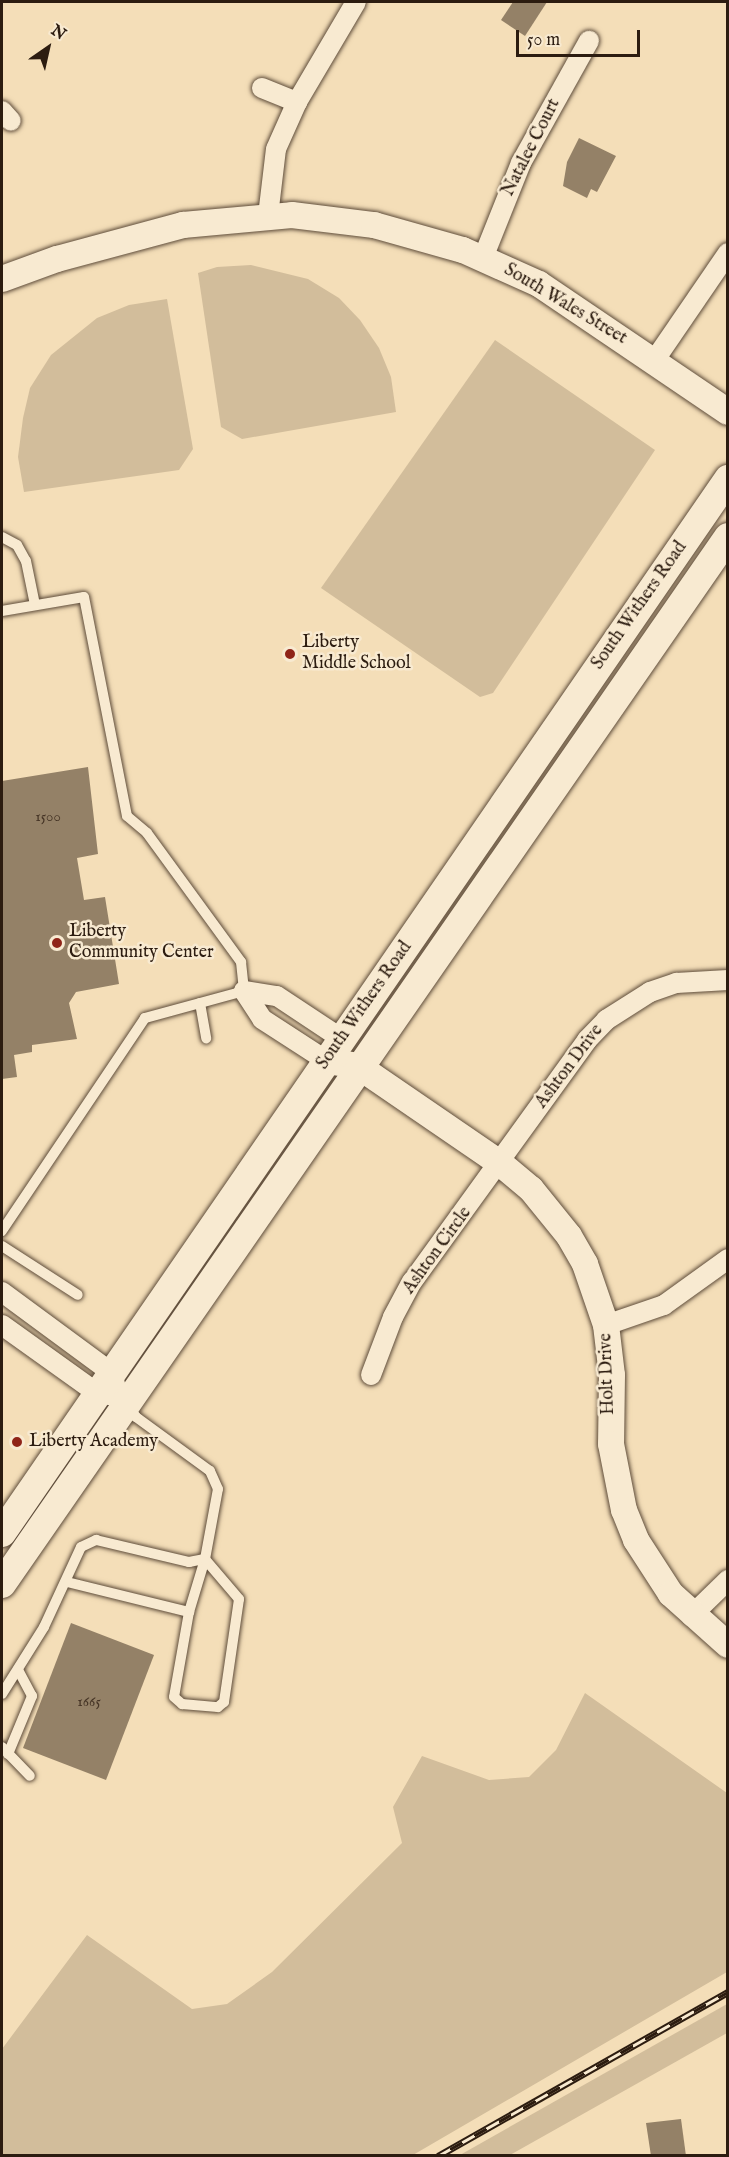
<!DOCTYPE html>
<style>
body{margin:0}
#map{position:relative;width:729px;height:2157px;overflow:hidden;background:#f4deb8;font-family:"IM FELL English",serif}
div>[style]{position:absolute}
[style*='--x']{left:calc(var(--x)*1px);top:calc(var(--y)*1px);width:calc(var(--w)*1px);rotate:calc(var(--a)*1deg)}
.green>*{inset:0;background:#d2bd9b}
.building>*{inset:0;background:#948167}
.roads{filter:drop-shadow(0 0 2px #5e4c3a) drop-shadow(0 0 2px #5e4c3a)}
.service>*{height:10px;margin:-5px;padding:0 5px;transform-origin:5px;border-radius:5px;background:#f8ead1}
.minor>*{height:20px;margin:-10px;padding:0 10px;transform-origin:10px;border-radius:10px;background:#f8ead1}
.tertiary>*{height:26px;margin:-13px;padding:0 13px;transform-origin:13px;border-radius:13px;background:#f8ead1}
.secondary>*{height:28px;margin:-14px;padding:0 14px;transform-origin:14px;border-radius:14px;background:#f8ead1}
.rail>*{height:7px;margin-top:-3.5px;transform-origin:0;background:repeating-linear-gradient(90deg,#f8ead1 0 14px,#2c1c10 0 28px);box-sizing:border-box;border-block:2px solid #2c1c10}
.dots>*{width:16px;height:16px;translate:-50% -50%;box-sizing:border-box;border:3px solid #f8ead1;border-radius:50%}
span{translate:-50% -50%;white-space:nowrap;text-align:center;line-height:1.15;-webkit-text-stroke:5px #f8ead1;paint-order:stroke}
.number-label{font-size:15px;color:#463526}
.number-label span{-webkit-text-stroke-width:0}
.street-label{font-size:18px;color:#2c1c10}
.poi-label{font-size:18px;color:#2c1c10}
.left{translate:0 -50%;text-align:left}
.frame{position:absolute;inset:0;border:3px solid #2c1c10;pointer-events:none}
.north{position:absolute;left:18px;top:18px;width:60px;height:60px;-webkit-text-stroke:4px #f8ead1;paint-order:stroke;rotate:34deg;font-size:16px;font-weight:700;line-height:24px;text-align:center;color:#2c1c10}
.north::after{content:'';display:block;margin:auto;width:21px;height:27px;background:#2c1c10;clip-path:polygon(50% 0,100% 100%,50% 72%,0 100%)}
.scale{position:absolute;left:516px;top:30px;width:124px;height:27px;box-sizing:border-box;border:3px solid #2c1c10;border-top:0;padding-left:8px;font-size:18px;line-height:21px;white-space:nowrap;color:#2c1c10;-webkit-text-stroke:4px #f8ead1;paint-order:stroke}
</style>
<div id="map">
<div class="green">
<i style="clip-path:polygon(251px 265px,308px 279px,339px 298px,360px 320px,379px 348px,391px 377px,396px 412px,242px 439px,221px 427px,198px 273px,217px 267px)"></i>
<i style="clip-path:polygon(167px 299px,193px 449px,179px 470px,24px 492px,18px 457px,23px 418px,30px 388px,51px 355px,97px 318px,129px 305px)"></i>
<i style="clip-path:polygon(495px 340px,655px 450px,493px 693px,480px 697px,321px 588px)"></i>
<i style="clip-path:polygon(585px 1693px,727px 1793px,727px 1972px,413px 2155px,2px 2155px,2px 2049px,87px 1935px,192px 2009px,227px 2004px,272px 1972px,402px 1843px,393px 1807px,422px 1756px,489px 1780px,529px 1777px,556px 1750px)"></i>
<i style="clip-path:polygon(727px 2004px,727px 2033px,510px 2155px,460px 2155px)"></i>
</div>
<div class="building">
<i style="clip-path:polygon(513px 2px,547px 2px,525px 36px,501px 20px)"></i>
<i style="clip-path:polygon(579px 138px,616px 156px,597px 192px,591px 189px,587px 198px,563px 186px,567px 162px)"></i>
<i style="clip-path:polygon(88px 767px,98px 854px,77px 858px,84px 900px,105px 897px,119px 984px,76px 992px,69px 1003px,77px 1039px,32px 1045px,32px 1052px,14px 1055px,17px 1077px,2px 1079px,2px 781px)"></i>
<i style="clip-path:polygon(71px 1623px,154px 1655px,106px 1780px,23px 1748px)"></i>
<i style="clip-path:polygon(681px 2119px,686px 2156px,651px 2156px,646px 2123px)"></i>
</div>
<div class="roads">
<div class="service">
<i style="--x:2;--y:537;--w:17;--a:28"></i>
<i style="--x:17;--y:545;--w:18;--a:61"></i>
<i style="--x:26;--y:561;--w:45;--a:78.4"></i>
<i style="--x:2;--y:611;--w:83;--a:-9.7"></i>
<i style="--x:84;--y:597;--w:223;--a:78.9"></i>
<i style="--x:127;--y:816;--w:26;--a:40"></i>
<i style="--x:147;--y:833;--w:160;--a:53.9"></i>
<i style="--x:241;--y:962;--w:29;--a:84"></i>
<i style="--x:244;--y:991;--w:103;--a:164.7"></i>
<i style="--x:145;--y:1018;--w:257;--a:123.9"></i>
<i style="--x:200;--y:1003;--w:36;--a:80"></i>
<i style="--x:2;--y:1246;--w:90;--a:32.8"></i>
<i style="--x:67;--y:1582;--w:126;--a:13.8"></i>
<i style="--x:189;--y:1612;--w:86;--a:100"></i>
<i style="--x:174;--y:1697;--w:11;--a:41"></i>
<i style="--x:182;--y:1704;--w:36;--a:5"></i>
<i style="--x:218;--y:1707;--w:8;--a:-40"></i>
<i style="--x:224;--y:1702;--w:104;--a:-81.7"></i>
<i style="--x:239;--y:1599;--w:52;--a:-130.4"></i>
<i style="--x:189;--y:1612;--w:55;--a:-73.2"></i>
<i style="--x:2;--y:1694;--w:79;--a:-57.9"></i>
<i style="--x:44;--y:1627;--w:88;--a:-65.2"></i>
<i style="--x:81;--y:1547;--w:17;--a:-25"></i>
<i style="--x:96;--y:1540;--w:96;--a:13.3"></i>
<i style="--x:189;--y:1562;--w:16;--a:-11"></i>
<i style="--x:205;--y:1559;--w:71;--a:-79.5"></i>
<i style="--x:218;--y:1489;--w:20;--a:-114"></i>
<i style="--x:210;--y:1471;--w:92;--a:-143.9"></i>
<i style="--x:136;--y:1417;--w:14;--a:-126"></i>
<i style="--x:2;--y:1747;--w:40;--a:46"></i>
<i style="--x:8;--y:1754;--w:63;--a:-67.5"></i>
<i style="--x:32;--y:1696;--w:30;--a:-118"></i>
</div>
<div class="minor">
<i style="--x:262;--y:88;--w:38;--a:22"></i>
<i style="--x:2;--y:111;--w:13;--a:48"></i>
<i style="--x:268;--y:216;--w:67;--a:-83.2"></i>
<i style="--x:276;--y:149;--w:51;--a:-65.9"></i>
<i style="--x:297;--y:102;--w:116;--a:-59.5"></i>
<i style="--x:483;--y:258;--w:102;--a:-68.2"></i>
<i style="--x:521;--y:163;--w:140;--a:-60.9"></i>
<i style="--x:654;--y:361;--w:131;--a:-55.6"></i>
<i style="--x:244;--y:991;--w:33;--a:9"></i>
<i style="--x:277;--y:996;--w:78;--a:33.5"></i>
<i style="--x:244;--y:991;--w:33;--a:57"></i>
<i style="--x:262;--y:1019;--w:77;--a:32.9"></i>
<i style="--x:2;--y:1292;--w:137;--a:36.4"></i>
<i style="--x:112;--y:1373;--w:23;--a:75"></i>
<i style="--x:118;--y:1395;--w:12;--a:48"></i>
<i style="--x:2;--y:1325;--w:117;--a:35.6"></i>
<i style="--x:97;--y:1393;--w:13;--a:9"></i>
<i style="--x:606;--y:1325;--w:61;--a:-19"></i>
<i style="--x:664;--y:1305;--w:79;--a:-35.7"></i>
<i style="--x:371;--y:1375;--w:62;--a:-69.2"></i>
<i style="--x:393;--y:1317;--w:40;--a:-62"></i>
<i style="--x:412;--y:1282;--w:299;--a:-54.1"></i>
<i style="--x:587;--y:1040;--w:28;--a:-46"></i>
<i style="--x:606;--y:1020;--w:52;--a:-32.5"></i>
<i style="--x:650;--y:992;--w:28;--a:-19"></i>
<i style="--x:676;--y:983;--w:52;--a:-3.3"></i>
<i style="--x:691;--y:1616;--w:52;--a:-44.2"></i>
</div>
<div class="tertiary">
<i style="--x:2;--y:279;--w:59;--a:-20"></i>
<i style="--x:57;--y:259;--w:131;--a:-15.1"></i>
<i style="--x:183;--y:225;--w:109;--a:-5.2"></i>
<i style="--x:292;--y:215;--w:83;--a:7"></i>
<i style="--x:374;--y:225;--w:92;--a:15.7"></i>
<i style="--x:463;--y:250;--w:83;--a:24.1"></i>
<i style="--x:539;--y:284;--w:228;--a:34.1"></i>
<i style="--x:327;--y:1061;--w:31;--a:9"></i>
<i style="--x:358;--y:1066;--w:173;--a:34.4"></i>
<i style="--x:501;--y:1164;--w:39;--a:40"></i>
<i style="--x:531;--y:1189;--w:60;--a:51"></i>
<i style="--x:569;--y:1236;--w:32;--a:60"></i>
<i style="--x:585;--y:1264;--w:65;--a:71"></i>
<i style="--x:606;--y:1325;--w:50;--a:83.2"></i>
<i style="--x:612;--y:1375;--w:69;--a:90.8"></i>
<i style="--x:611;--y:1444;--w:67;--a:78.9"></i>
<i style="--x:624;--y:1510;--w:32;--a:68"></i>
<i style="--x:636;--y:1540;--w:64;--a:57.1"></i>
<i style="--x:671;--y:1594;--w:76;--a:41.8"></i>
</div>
<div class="secondary">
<i style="--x:2;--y:1533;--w:1280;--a:-55.44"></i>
<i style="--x:2;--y:1584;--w:1274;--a:-55.26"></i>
</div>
</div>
<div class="rail">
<i style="--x:438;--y:2156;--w:333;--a:-29.5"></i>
</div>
<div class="dots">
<i style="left:290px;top:654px;background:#8f2418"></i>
<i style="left:57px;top:943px;background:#8f2418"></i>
<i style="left:17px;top:1442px;background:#8f2418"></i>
</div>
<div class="number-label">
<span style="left:48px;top:817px">1500</span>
<span style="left:89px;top:1702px">1665</span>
</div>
<div class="street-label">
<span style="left:532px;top:148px;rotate:-63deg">Natalee Court</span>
<span style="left:565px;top:305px;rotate:31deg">South Wales Street</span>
<span style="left:640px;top:606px;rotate:-55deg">South Withers Road</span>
<span style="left:365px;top:1006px;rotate:-55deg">South Withers Road</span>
<span style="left:570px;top:1067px;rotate:-53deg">Ashton Drive</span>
<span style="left:438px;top:1251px;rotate:-54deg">Ashton Circle</span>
<span style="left:608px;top:1374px;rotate:-92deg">Holt Drive</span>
</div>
<div class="poi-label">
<span class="left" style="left:302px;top:654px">Liberty<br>Middle School</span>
<span class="left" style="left:69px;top:943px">Liberty<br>Community Center</span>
<span class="left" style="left:29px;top:1442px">Liberty Academy</span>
</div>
<div class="frame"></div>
<div class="north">N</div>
<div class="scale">50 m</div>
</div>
